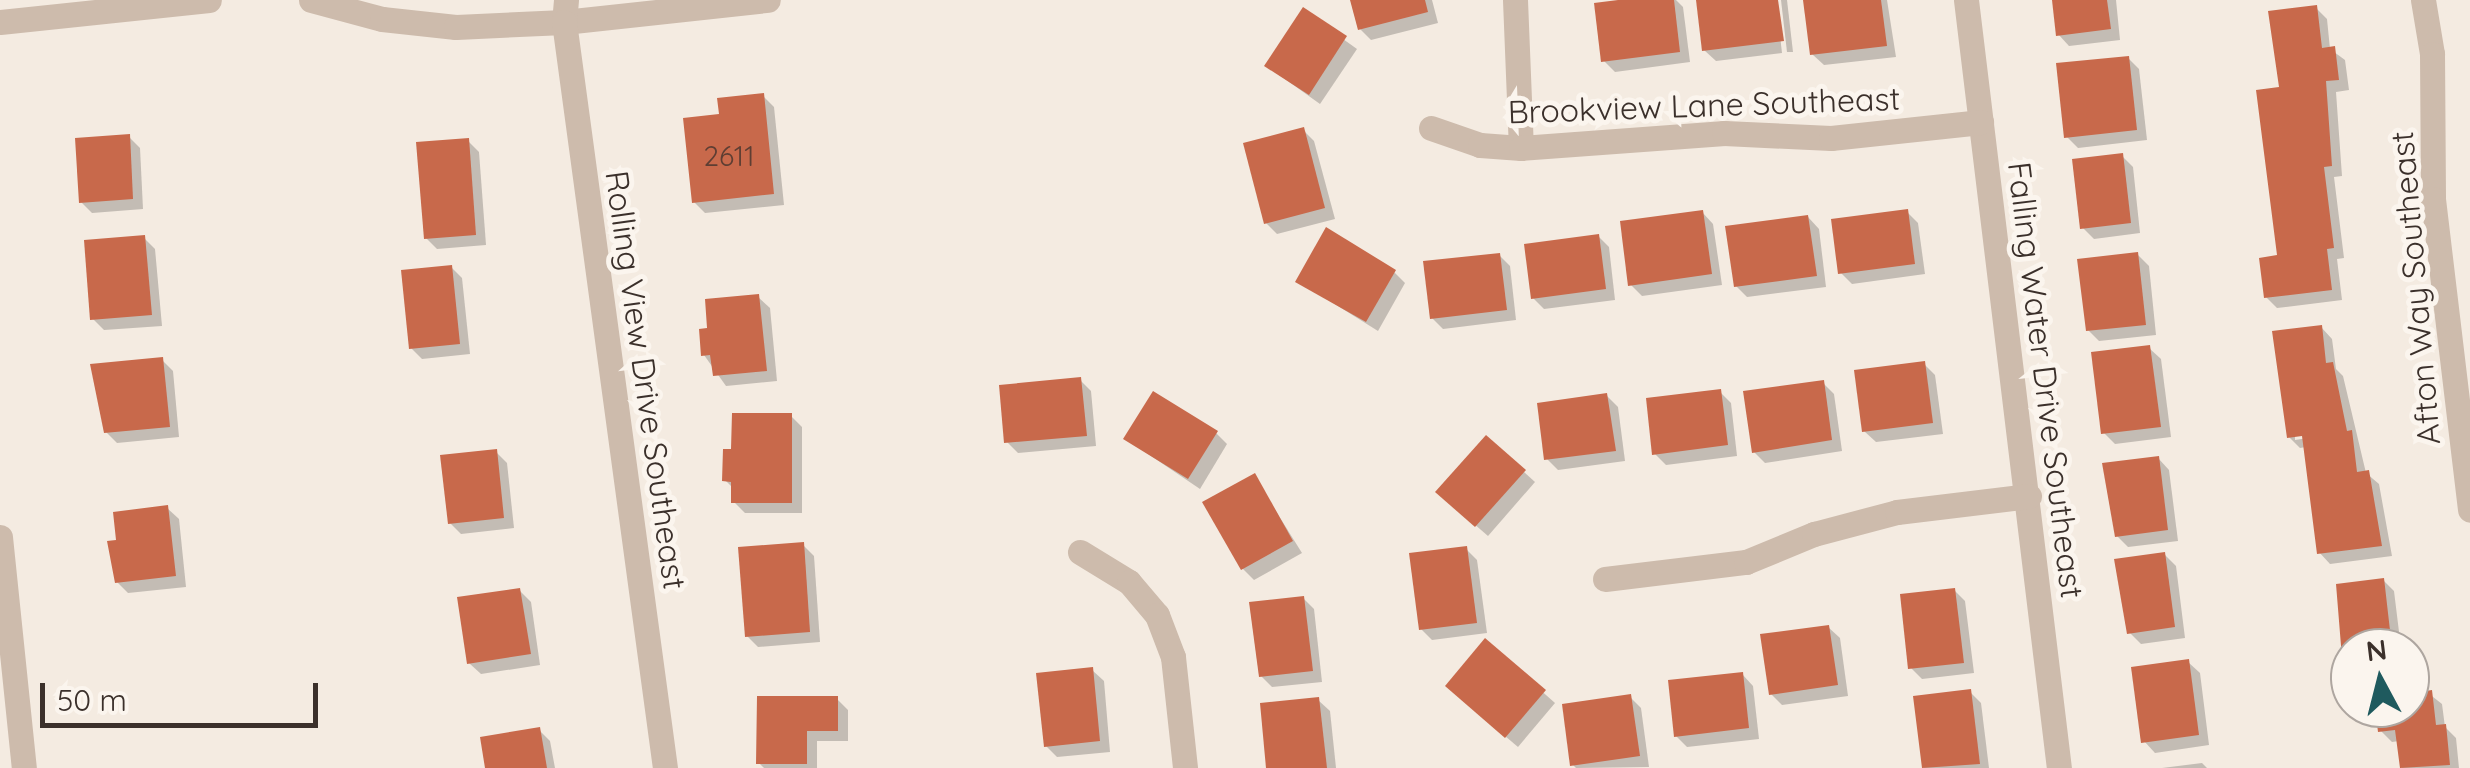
<!DOCTYPE html>
<style>
body{margin:0}
#map{position:relative;width:2470px;height:768px;overflow:hidden;background:#f4ebe1;font-family:Quicksand,sans-serif}
div>[style]{position:absolute}
[style*='--x']{left:calc(var(--x)*1px);top:calc(var(--y)*1px);width:calc(var(--w)*1px);rotate:calc(var(--a)*1deg)}
.shadow>*{inset:0;background:#0003}
.building>*{inset:0;background:#c8694b}
.minor>*{height:25px;margin:-12.5px;padding:0 12.5px;transform-origin:12.5px;border-radius:12.5px;background:#cdbbac}
span{translate:-50% -50%;white-space:nowrap;text-align:center;line-height:1.15;-webkit-text-stroke:10px #fbf5ee;paint-order:stroke}
.number-label{font-size:28px;color:#5e3e33}
.number-label span{-webkit-text-stroke-width:0}
.street-label{font-size:32px;color:#3b302b}
.north{position:absolute;left:2330px;top:628px;width:100px;height:100px;box-sizing:border-box;background:#fbf5ee;border:2px solid #aea6a0;border-radius:50%;rotate:353deg;font-size:28px;font-weight:700;line-height:40px;text-align:center;color:#3b302b}
.north::after{content:'';display:block;margin:auto;width:35px;height:45px;background:#1f5a5e;clip-path:polygon(50% 0,100% 100%,50% 72%,0 100%)}
.scale{position:absolute;left:40px;top:683px;width:278px;height:45px;box-sizing:border-box;border:5px solid #3b302b;border-top:0;padding-left:12px;font-size:30px;line-height:35px;white-space:nowrap;color:#3b302b;-webkit-text-stroke:8px #fbf5ee;paint-order:stroke}
</style>
<div id="map">
<div class="shadow">
<i style="clip-path:polygon(1353px 0,1432px 0,1438px 23px,1371px 40px,1360px 29px)"></i>
<i style="clip-path:polygon(1639px 0,1676px 0,1683px 7px,1690px 62px,1615px 72px,1604px 61px)"></i>
<i style="clip-path:polygon(1698px 0,1776px 0,1782px 53px,1716px 61px,1704px 50px)"></i>
<i style="clip-path:polygon(1781px 0,1787px 0,1793px 52px,1787px 52px)"></i>
<i style="clip-path:polygon(1811px 0,1887px 0,1896px 57px,1824px 65px,1812px 54px)"></i>
<i style="clip-path:polygon(2054px 0,2116px 0,2120px 40px,2069px 46px,2058px 34px)"></i>
<i style="clip-path:polygon(2316px 8px,2327px 19px,2330px 49px,2345px 60px,2349px 90px,2336px 92px,2342px 176px,2334px 177px,2344px 258px,2337px 259px,2342px 300px,2277px 308px,2266px 297px,2280px 257px,2282px 89px)"></i>
<i style="clip-path:polygon(1304px 11px,1357px 49px,1320px 104px,1267px 66px)"></i>
<i style="clip-path:polygon(2128px 58px,2139px 69px,2147px 140px,2078px 148px,2067px 137px)"></i>
<i style="clip-path:polygon(763px 96px,774px 107px,784px 205px,705px 213px,694px 202px)"></i>
<i style="clip-path:polygon(1303px 130px,1314px 141px,1335px 219px,1277px 234px,1266px 223px)"></i>
<i style="clip-path:polygon(129px 137px,140px 148px,143px 209px,92px 213px,81px 202px)"></i>
<i style="clip-path:polygon(468px 141px,479px 152px,486px 245px,437px 249px,426px 238px)"></i>
<i style="clip-path:polygon(2122px 156px,2133px 167px,2140px 233px,2094px 239px,2083px 228px)"></i>
<i style="clip-path:polygon(1702px 212px,1713px 224px,1722px 285px,1642px 296px,1631px 285px)"></i>
<i style="clip-path:polygon(1907px 212px,1918px 223px,1925px 274px,1852px 284px,1841px 273px)"></i>
<i style="clip-path:polygon(1808px 217px,1819px 229px,1826px 287px,1747px 297px,1736px 286px)"></i>
<i style="clip-path:polygon(1598px 236px,1609px 247px,1615px 300px,1544px 309px,1533px 298px)"></i>
<i style="clip-path:polygon(144px 238px,155px 249px,162px 326px,104px 330px,93px 319px)"></i>
<i style="clip-path:polygon(2137px 254px,2149px 266px,2156px 335px,2099px 341px,2088px 330px)"></i>
<i style="clip-path:polygon(1499px 255px,1510px 266px,1516px 320px,1443px 329px,1432px 318px)"></i>
<i style="clip-path:polygon(451px 267px,462px 278px,470px 354px,422px 359px,411px 348px)"></i>
<i style="clip-path:polygon(1394px 272px,1405px 283px,1378px 331px,1298px 281px)"></i>
<i style="clip-path:polygon(758px 297px,770px 308px,777px 381px,726px 386px,704px 355px,710px 331px)"></i>
<i style="clip-path:polygon(evenodd,2321px 327px,2332px 339px,2336px 369px,2343px 376px,2366px 473px,2379px 484px,2392px 556px,2330px 564px,2319px 552px,2306px 447px,2300px 448px,2289px 437px,2321px 327px,2295px 435px,2315px 437px,2295px 440px,2295px 435px)"></i>
<i style="clip-path:polygon(2149px 348px,2161px 359px,2171px 437px,2115px 444px,2104px 433px)"></i>
<i style="clip-path:polygon(162px 360px,173px 371px,179px 437px,117px 443px,106px 432px)"></i>
<i style="clip-path:polygon(1924px 364px,1935px 375px,1943px 434px,1876px 442px,1864px 431px)"></i>
<i style="clip-path:polygon(1080px 380px,1091px 391px,1096px 446px,1018px 453px,1007px 442px)"></i>
<i style="clip-path:polygon(1823px 383px,1834px 394px,1842px 451px,1765px 463px,1754px 452px)"></i>
<i style="clip-path:polygon(1720px 392px,1731px 403px,1737px 456px,1666px 465px,1655px 454px)"></i>
<i style="clip-path:polygon(1607px 396px,1618px 407px,1625px 461px,1558px 470px,1547px 459px)"></i>
<i style="clip-path:polygon(791px 416px,802px 427px,802px 513px,745px 513px,734px 502px,734px 489px,725px 480px,734px 452px)"></i>
<i style="clip-path:polygon(1216px 433px,1227px 444px,1200px 489px,1126px 439px)"></i>
<i style="clip-path:polygon(496px 452px,507px 463px,514px 528px,461px 534px,450px 523px)"></i>
<i style="clip-path:polygon(2158px 458px,2169px 470px,2178px 541px,2128px 547px,2117px 536px,2104px 465px)"></i>
<i style="clip-path:polygon(1524px 472px,1535px 482px,1488px 536px,1450px 503px)"></i>
<i style="clip-path:polygon(1254px 476px,1302px 553px,1254px 580px,1243px 569px)"></i>
<i style="clip-path:polygon(167px 508px,179px 519px,186px 587px,128px 593px,117px 582px,119px 542px)"></i>
<i style="clip-path:polygon(803px 545px,814px 556px,820px 642px,758px 647px,747px 636px)"></i>
<i style="clip-path:polygon(1466px 549px,1477px 560px,1487px 633px,1432px 640px,1421px 629px)"></i>
<i style="clip-path:polygon(2165px 555px,2176px 566px,2185px 638px,2141px 644px,2130px 633px)"></i>
<i style="clip-path:polygon(2383px 580px,2394px 591px,2401px 648px,2350px 648px,2350px 662px,2345px 657px)"></i>
<i style="clip-path:polygon(1954px 590px,1965px 601px,1974px 673px,1922px 679px,1911px 668px)"></i>
<i style="clip-path:polygon(520px 591px,531px 602px,540px 665px,481px 674px,469px 663px)"></i>
<i style="clip-path:polygon(1303px 598px,1314px 609px,1322px 682px,1272px 687px,1261px 676px)"></i>
<i style="clip-path:polygon(1828px 627px,1840px 638px,1848px 696px,1782px 705px,1771px 694px)"></i>
<i style="clip-path:polygon(1486px 642px,1555px 703px,1518px 747px,1459px 697px)"></i>
<i style="clip-path:polygon(2410px 653px,2425px 664px,2428px 693px,2442px 704px,2445px 727px,2456px 738px,2459px 768px,2402px 768px,2399px 741px,2392px 742px,2381px 731px,2375px 708px,2410px 708px)"></i>
<i style="clip-path:polygon(2188px 662px,2200px 673px,2209px 745px,2155px 753px,2144px 741px)"></i>
<i style="clip-path:polygon(1092px 670px,1104px 681px,1110px 752px,1057px 757px,1046px 746px)"></i>
<i style="clip-path:polygon(1742px 674px,1753px 686px,1759px 739px,1687px 747px,1676px 736px)"></i>
<i style="clip-path:polygon(1970px 692px,1981px 703px,1989px 768px,1924px 768px,1915px 698px)"></i>
<i style="clip-path:polygon(1630px 697px,1641px 708px,1649px 767px,1576px 768px,1572px 764px)"></i>
<i style="clip-path:polygon(837px 699px,848px 710px,848px 741px,817px 741px,817px 768px,764px 768px,759px 763px)"></i>
<i style="clip-path:polygon(1318px 700px,1330px 711px,1336px 768px,1269px 768px)"></i>
<i style="clip-path:polygon(539px 730px,550px 741px,555px 768px,487px 768px)"></i>
<i style="clip-path:polygon(2202px 763px,2207px 768px,2162px 768px)"></i>
</div>
<div class="building">
<i style="clip-path:polygon(1350px 0,1425px 0,1428px 12px,1358px 30px)"></i>
<i style="clip-path:polygon(1618px 0,1674px 0,1680px 52px,1601px 62px,1594px 3px)"></i>
<i style="clip-path:polygon(1696px 0,1778px 0,1784px 41px,1702px 51px)"></i>
<i style="clip-path:polygon(1803px 0,1881px 0,1887px 46px,1810px 55px)"></i>
<i style="clip-path:polygon(2052px 0,2107px 0,2111px 29px,2056px 36px)"></i>
<i style="clip-path:polygon(2317px 5px,2322px 48px,2335px 46px,2339px 80px,2326px 81px,2332px 166px,2324px 167px,2334px 248px,2327px 249px,2332px 290px,2264px 298px,2259px 258px,2277px 255px,2256px 90px,2279px 87px,2268px 11px)"></i>
<i style="clip-path:polygon(1303px 7px,1347px 36px,1309px 95px,1264px 66px)"></i>
<i style="clip-path:polygon(2129px 56px,2137px 130px,2064px 138px,2056px 63px)"></i>
<i style="clip-path:polygon(764px 93px,774px 194px,692px 203px,683px 118px,719px 114px,717px 98px)"></i>
<i style="clip-path:polygon(1304px 127px,1325px 208px,1264px 224px,1243px 143px)"></i>
<i style="clip-path:polygon(130px 134px,133px 199px,79px 203px,75px 138px)"></i>
<i style="clip-path:polygon(469px 138px,476px 235px,424px 239px,416px 142px)"></i>
<i style="clip-path:polygon(2123px 153px,2131px 223px,2080px 229px,2072px 159px)"></i>
<i style="clip-path:polygon(1908px 209px,1915px 264px,1838px 274px,1831px 219px)"></i>
<i style="clip-path:polygon(1703px 210px,1712px 274px,1628px 286px,1620px 221px)"></i>
<i style="clip-path:polygon(1808px 215px,1817px 276px,1734px 287px,1725px 226px)"></i>
<i style="clip-path:polygon(1326px 227px,1396px 270px,1366px 322px,1295px 282px)"></i>
<i style="clip-path:polygon(1599px 234px,1606px 289px,1531px 299px,1524px 244px)"></i>
<i style="clip-path:polygon(145px 235px,152px 315px,90px 320px,84px 240px)"></i>
<i style="clip-path:polygon(2138px 252px,2146px 325px,2086px 331px,2077px 259px)"></i>
<i style="clip-path:polygon(1500px 253px,1507px 310px,1430px 319px,1423px 261px)"></i>
<i style="clip-path:polygon(452px 265px,460px 344px,409px 349px,401px 270px)"></i>
<i style="clip-path:polygon(759px 294px,767px 371px,713px 376px,710px 355px,701px 356px,699px 329px,707px 328px,705px 299px)"></i>
<i style="clip-path:polygon(2322px 325px,2326px 363px,2333px 362px,2347px 431px,2352px 430px,2357px 472px,2369px 470px,2382px 546px,2317px 554px,2302px 436px,2287px 438px,2272px 331px)"></i>
<i style="clip-path:polygon(2150px 345px,2161px 427px,2101px 434px,2091px 352px)"></i>
<i style="clip-path:polygon(163px 357px,170px 427px,104px 433px,90px 364px)"></i>
<i style="clip-path:polygon(1925px 361px,1933px 423px,1862px 432px,1854px 370px)"></i>
<i style="clip-path:polygon(1081px 377px,1087px 436px,1004px 443px,999px 385px)"></i>
<i style="clip-path:polygon(1824px 380px,1832px 440px,1752px 453px,1743px 391px)"></i>
<i style="clip-path:polygon(1721px 389px,1728px 445px,1652px 455px,1646px 398px)"></i>
<i style="clip-path:polygon(1153px 391px,1218px 431px,1188px 479px,1123px 439px)"></i>
<i style="clip-path:polygon(1607px 393px,1616px 451px,1544px 460px,1537px 403px)"></i>
<i style="clip-path:polygon(732px 413px,792px 413px,792px 503px,731px 503px,731px 482px,722px 481px,723px 449px,731px 449px)"></i>
<i style="clip-path:polygon(1486px 435px,1526px 470px,1475px 527px,1435px 492px)"></i>
<i style="clip-path:polygon(497px 449px,504px 518px,448px 524px,440px 455px)"></i>
<i style="clip-path:polygon(2159px 456px,2168px 530px,2115px 537px,2102px 463px)"></i>
<i style="clip-path:polygon(1255px 473px,1293px 541px,1241px 570px,1202px 502px)"></i>
<i style="clip-path:polygon(168px 505px,176px 576px,115px 583px,107px 541px,116px 540px,113px 512px)"></i>
<i style="clip-path:polygon(804px 542px,810px 632px,745px 637px,738px 547px)"></i>
<i style="clip-path:polygon(1467px 546px,1477px 623px,1419px 630px,1409px 553px)"></i>
<i style="clip-path:polygon(2165px 552px,2175px 627px,2127px 634px,2114px 559px)"></i>
<i style="clip-path:polygon(2384px 578px,2392px 648px,2350px 648px,2350px 657px,2342px 658px,2336px 584px)"></i>
<i style="clip-path:polygon(520px 588px,531px 654px,467px 664px,457px 597px)"></i>
<i style="clip-path:polygon(1955px 588px,1964px 663px,1908px 669px,1900px 594px)"></i>
<i style="clip-path:polygon(1304px 596px,1313px 671px,1259px 677px,1249px 602px)"></i>
<i style="clip-path:polygon(1829px 625px,1838px 685px,1769px 695px,1760px 634px)"></i>
<i style="clip-path:polygon(1485px 638px,1546px 690px,1505px 738px,1445px 686px)"></i>
<i style="clip-path:polygon(2414px 650px,2419px 692px,2432px 690px,2436px 725px,2446px 724px,2450px 765px,2400px 768px,2395px 730px,2378px 732px,2375px 708px,2410px 708px,2410px 651px)"></i>
<i style="clip-path:polygon(2189px 659px,2199px 735px,2141px 743px,2131px 667px)"></i>
<i style="clip-path:polygon(1093px 667px,1100px 741px,1044px 747px,1036px 673px)"></i>
<i style="clip-path:polygon(1743px 672px,1749px 728px,1674px 737px,1668px 680px)"></i>
<i style="clip-path:polygon(1971px 689px,1980px 764px,1922px 768px,1913px 696px)"></i>
<i style="clip-path:polygon(1631px 694px,1640px 756px,1570px 766px,1562px 704px)"></i>
<i style="clip-path:polygon(757px 696px,838px 696px,838px 731px,807px 731px,807px 764px,756px 764px)"></i>
<i style="clip-path:polygon(1319px 697px,1327px 768px,1266px 768px,1260px 703px)"></i>
<i style="clip-path:polygon(540px 727px,547px 768px,485px 768px,480px 737px)"></i>
</div>
<div class="minor">
<i style="--x:311;--y:0;--w:73;--a:15"></i>
<i style="--x:382;--y:19;--w:74;--a:6.2"></i>
<i style="--x:456;--y:27;--w:108;--a:-2.7"></i>
<i style="--x:564;--y:22;--w:205;--a:-6.2"></i>
<i style="--x:566;--y:0;--w:22;--a:95"></i>
<i style="--x:564;--y:22;--w:753;--a:82.29"></i>
<i style="--x:1515;--y:0;--w:148;--a:87.7"></i>
<i style="--x:1966;--y:0;--w:774;--a:83.1"></i>
<i style="--x:2423;--y:0;--w:55;--a:80.5"></i>
<i style="--x:2432;--y:54;--w:145;--a:89.6"></i>
<i style="--x:2433;--y:199;--w:313;--a:83.2"></i>
<i style="--x:0;--y:22;--w:210;--a:-6"></i>
<i style="--x:1431;--y:128;--w:52;--a:19.1"></i>
<i style="--x:1480;--y:145;--w:41;--a:4.2"></i>
<i style="--x:1521;--y:148;--w:204;--a:-4.2"></i>
<i style="--x:1724;--y:133;--w:107;--a:2.7"></i>
<i style="--x:1831;--y:138;--w:151;--a:-6.1"></i>
<i style="--x:0;--y:537;--w:232;--a:84.1"></i>
<i style="--x:1080;--y:552;--w:57;--a:31.5"></i>
<i style="--x:1129;--y:582;--w:43;--a:49.7"></i>
<i style="--x:1157;--y:615;--w:45;--a:69.1"></i>
<i style="--x:1173;--y:657;--w:112;--a:83.8"></i>
<i style="--x:1605;--y:579;--w:142;--a:-6.9"></i>
<i style="--x:1746;--y:562;--w:74;--a:-22.4"></i>
<i style="--x:1814;--y:534;--w:86;--a:-14.8"></i>
<i style="--x:1897;--y:512;--w:133;--a:-6.9"></i>
</div>
<div class="number-label">
<span style="left:729px;top:156px">2611</span>
</div>
<div class="street-label">
<span style="left:1704px;top:105px;rotate:-2deg">Brookview Lane Southeast</span>
<span style="left:2415px;top:288px;rotate:-95deg">Afton Way Southeast</span>
<span style="left:646px;top:380px;rotate:82deg">Rolling View Drive Southeast</span>
<span style="left:2046px;top:380px;rotate:83deg">Falling Water Drive Southeast</span>
</div>
<div class="north">N</div>
<div class="scale">50 m</div>
</div>
